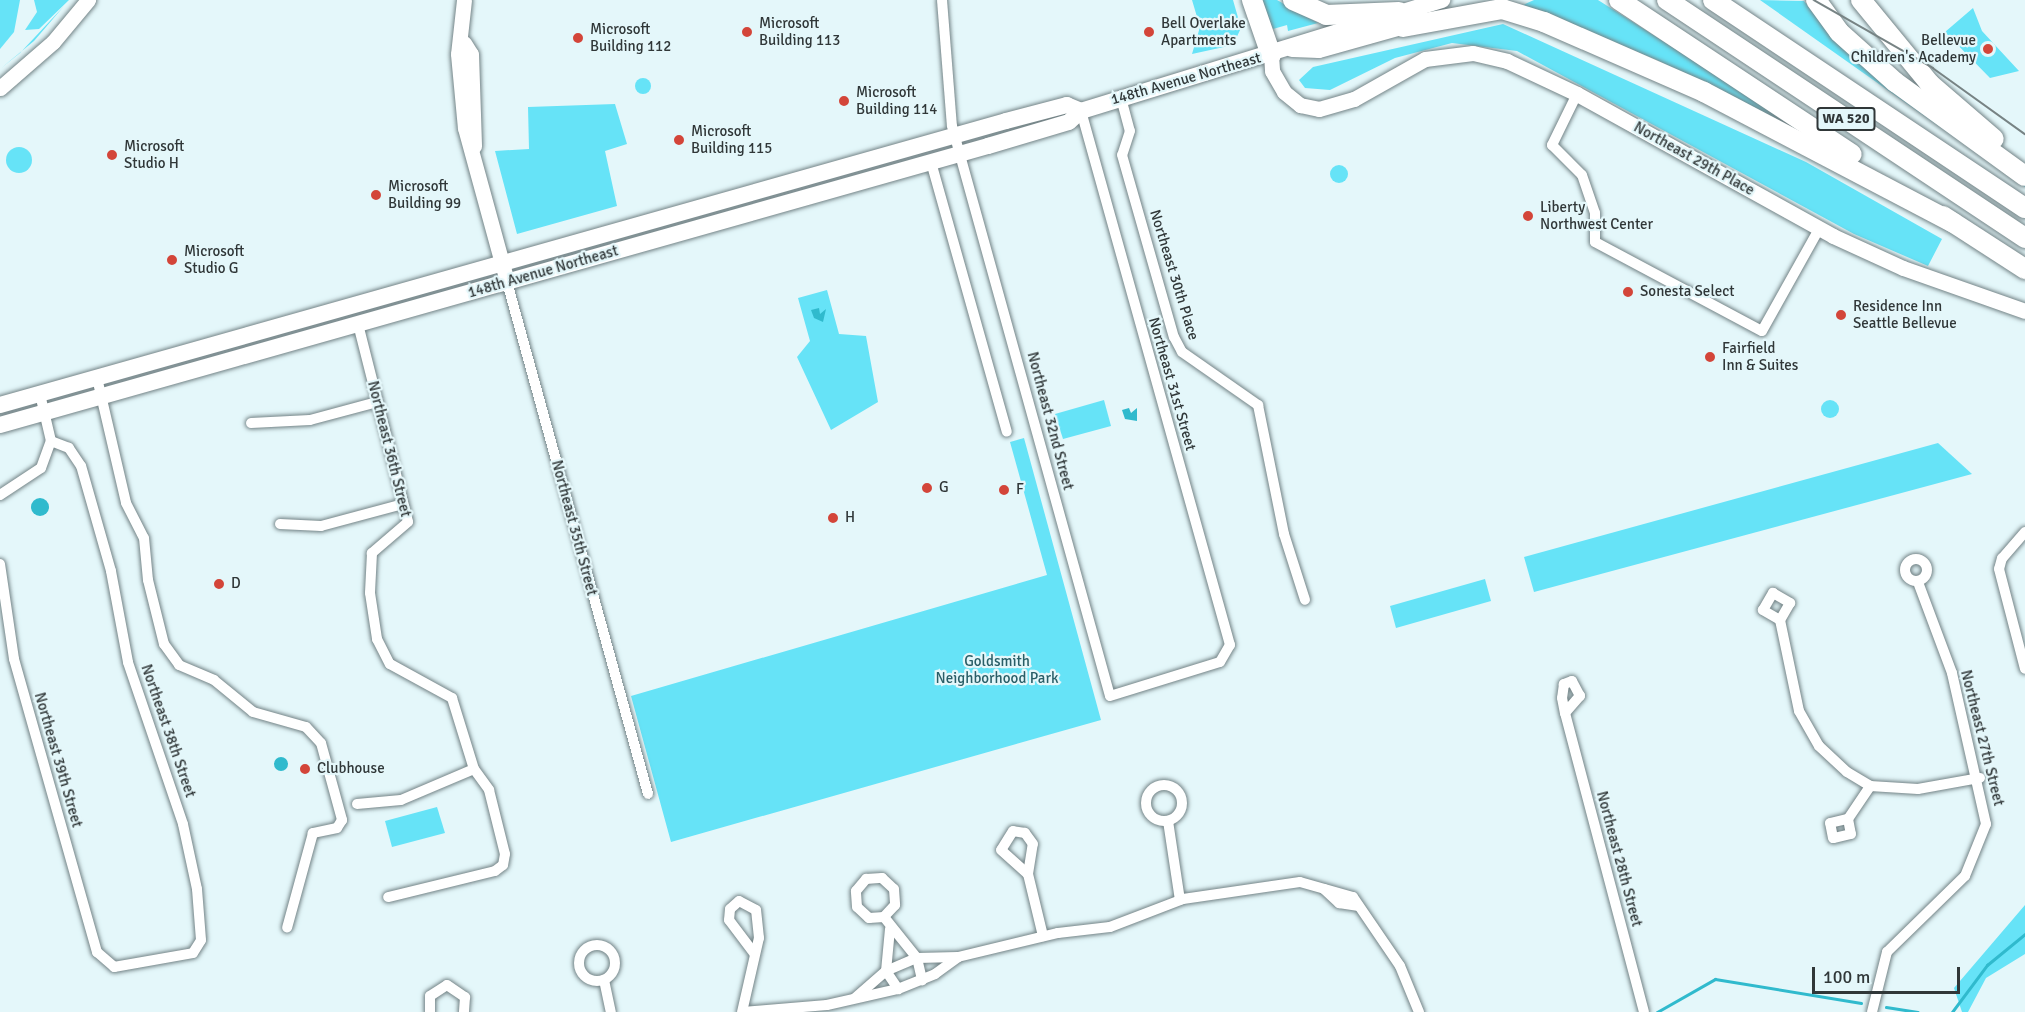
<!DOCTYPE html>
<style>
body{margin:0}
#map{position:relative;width:2025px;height:1012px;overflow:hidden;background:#e4f7fa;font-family:Signika,sans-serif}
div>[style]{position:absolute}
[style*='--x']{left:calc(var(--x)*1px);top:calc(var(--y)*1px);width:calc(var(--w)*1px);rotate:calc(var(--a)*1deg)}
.green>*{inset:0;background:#66e3f7}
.round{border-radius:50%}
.water>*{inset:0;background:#30bacd}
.stream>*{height:3px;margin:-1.5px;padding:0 1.5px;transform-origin:1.5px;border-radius:1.5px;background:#30bacd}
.roads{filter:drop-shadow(0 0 2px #738386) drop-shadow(0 0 2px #738386)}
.street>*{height:10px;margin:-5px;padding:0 5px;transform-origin:5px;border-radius:5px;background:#fff}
.street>.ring{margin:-5px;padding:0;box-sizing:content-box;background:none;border:10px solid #fff;border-radius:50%}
.secondary>*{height:15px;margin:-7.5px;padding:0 7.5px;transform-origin:7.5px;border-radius:7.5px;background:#fff}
.primary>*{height:16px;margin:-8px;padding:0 8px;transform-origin:8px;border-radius:8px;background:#fff}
.highway>*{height:20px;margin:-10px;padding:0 10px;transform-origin:10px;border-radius:10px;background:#fff}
.tram>*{height:1.5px;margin:-0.75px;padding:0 0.75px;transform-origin:0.75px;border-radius:0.75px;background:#778384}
.dots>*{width:16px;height:16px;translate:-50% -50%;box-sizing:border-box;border:3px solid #e4f7fa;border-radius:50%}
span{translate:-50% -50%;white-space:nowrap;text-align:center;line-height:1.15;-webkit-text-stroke:4.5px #e4f7fa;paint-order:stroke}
.shield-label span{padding:2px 4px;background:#e4f7fa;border:2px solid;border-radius:4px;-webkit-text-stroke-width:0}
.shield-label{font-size:14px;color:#303738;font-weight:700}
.poi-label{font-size:15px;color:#303738}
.left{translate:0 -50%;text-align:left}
.right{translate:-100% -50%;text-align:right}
.street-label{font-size:15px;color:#303738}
.park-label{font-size:15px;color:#295e67}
.scale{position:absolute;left:1812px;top:967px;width:148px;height:27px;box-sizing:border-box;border:3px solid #303738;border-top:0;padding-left:8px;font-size:18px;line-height:21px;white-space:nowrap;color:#303738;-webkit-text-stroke:4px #e4f7fa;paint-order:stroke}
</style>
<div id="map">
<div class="green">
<i style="clip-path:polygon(0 0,20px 0,14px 32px,0 49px)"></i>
<i style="clip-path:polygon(34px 0,69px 0,39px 29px,25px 30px,37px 12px)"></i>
<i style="clip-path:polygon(1192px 0,1233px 0,1241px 28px,1233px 45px,1192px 54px,1200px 27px)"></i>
<i style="clip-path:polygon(1261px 0,1277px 0,1318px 23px,1288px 31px,1287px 25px,1273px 29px)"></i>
<i style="clip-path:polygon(1534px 0,1598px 0,1841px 154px,1659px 61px,1523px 5px)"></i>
<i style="clip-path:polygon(1760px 0,1804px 1px,1852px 57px,2025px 181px,2025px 187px)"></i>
<i style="clip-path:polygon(64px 6px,34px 41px,0 69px,20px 53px)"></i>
<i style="clip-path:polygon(1973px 8px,1982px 31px,2019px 71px,1990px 78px,1945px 32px)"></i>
<i style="clip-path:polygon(1503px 24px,1806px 162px,1942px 239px,1928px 266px,1854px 234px,1517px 51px,1452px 43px,1395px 58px,1330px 90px,1305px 88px,1299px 80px,1313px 67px)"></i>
<i class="round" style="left:635px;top:78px;width:16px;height:16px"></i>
<i style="clip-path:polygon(615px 104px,627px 144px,605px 151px,617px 206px,517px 234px,495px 151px,529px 149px,528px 107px)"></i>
<i class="round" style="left:6px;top:147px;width:26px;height:26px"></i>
<i class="round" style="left:1330px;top:165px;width:18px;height:18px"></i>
<i style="clip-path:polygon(827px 290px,839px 334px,866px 336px,878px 402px,831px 430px,797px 357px,810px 341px,798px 298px)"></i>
<i class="round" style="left:1821px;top:400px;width:18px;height:18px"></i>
<i style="clip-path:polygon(1104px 400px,1111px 426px,1063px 439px,1055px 414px)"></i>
<i style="clip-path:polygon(1024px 438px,1101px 720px,671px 842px,631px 696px,1047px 575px,1010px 442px)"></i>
<i style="clip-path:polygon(1938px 443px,1972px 474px,1534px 592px,1524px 557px)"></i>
<i style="clip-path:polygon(1485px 579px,1491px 601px,1396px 628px,1390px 606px)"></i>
<i style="clip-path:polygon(437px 807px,445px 833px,392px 847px,385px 821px)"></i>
<i style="clip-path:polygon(2025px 905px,2025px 954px,1986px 978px,1968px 1012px,1962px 1012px,1954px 988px)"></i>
</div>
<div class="water">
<i style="clip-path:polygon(819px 308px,820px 314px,826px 309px,823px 322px,814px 318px,811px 310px)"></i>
<i style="clip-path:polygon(1129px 408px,1131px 413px,1137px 408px,1137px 421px,1125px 419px,1122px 410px)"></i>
<i class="round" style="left:31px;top:498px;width:18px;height:18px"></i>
<i class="round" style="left:274px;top:757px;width:14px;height:14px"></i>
</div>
<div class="stream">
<i style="--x:1886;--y:1007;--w:32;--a:9"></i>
<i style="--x:1657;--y:1012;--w:67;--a:-29.6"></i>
<i style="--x:1715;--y:979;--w:148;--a:9.3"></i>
<i style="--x:1952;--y:1012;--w:59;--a:-53.3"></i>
<i style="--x:1987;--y:965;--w:49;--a:-39.2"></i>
</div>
<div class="roads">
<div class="street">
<i style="--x:942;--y:0;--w:126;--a:85.5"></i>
<i style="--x:952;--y:126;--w:591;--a:74.51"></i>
<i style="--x:1110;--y:696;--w:115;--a:-17.2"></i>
<i style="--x:1220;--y:662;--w:20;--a:-60"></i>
<i style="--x:1230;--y:645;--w:554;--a:-105.59"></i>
<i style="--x:1577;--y:94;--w:57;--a:116.1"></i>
<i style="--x:1552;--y:145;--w:42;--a:45"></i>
<i style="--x:1582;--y:175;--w:40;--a:71.1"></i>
<i style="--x:1595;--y:213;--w:29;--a:90"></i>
<i style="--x:1595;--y:242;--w:189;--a:28.1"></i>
<i style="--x:1762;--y:331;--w:117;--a:-60.8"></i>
<i style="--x:1121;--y:98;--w:34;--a:75"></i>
<i style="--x:1130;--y:131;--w:25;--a:108"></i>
<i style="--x:1122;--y:155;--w:189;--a:74.1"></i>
<i style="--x:1174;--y:337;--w:17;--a:62"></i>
<i style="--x:1182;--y:352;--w:93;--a:34.9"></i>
<i style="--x:1258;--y:405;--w:132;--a:78.6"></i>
<i style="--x:1284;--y:534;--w:69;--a:72.3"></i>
<i style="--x:931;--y:162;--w:280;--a:74.3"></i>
<i style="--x:507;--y:282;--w:531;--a:74.6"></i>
<i style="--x:358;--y:324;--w:204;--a:75.8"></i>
<i style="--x:408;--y:522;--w:48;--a:139.3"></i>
<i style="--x:372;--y:553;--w:40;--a:92.9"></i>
<i style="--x:370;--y:593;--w:47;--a:81.3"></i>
<i style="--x:377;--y:639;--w:28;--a:63"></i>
<i style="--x:390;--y:664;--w:71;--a:28.7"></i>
<i style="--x:452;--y:698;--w:74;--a:72.8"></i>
<i style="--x:474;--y:769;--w:26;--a:54"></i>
<i style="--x:489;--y:790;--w:66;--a:76"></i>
<i style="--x:505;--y:854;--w:11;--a:100"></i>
<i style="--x:503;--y:865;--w:10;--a:143"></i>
<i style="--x:495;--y:871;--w:110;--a:166.3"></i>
<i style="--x:97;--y:378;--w:128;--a:76.9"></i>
<i style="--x:126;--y:503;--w:39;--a:63"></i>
<i style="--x:144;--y:538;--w:42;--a:84.6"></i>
<i style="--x:148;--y:580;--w:66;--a:76"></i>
<i style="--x:164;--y:644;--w:26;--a:54"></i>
<i style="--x:179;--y:665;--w:38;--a:23"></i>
<i style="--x:214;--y:680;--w:50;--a:39.4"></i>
<i style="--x:253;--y:712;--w:55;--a:15.8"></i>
<i style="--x:306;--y:727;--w:22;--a:47"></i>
<i style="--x:321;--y:743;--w:80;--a:74.7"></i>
<i style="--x:342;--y:820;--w:9;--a:122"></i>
<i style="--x:337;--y:828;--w:25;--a:168"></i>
<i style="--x:313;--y:833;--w:98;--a:105.3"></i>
<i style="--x:251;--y:423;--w:59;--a:-2.9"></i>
<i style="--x:310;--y:420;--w:69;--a:-15"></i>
<i style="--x:0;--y:495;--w:49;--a:-33.4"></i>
<i style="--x:41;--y:468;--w:29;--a:-70"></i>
<i style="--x:51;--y:441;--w:48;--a:-103.2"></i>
<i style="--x:280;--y:524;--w:41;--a:2.8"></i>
<i style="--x:321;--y:526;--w:85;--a:-15"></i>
<i style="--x:2025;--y:532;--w:35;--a:131"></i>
<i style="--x:2002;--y:558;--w:11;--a:105"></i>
<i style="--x:1999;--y:569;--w:103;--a:75.4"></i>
<i class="ring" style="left:1905px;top:559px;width:12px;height:12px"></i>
<i style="--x:0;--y:564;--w:96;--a:81.6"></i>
<i style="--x:14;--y:659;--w:305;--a:74.2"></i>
<i style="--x:97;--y:952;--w:23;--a:41"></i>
<i style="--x:114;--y:967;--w:80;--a:-10"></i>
<i style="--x:193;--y:953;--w:15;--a:-58"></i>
<i style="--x:201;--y:940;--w:51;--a:-94.5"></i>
<i style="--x:197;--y:889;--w:66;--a:-102.2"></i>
<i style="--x:183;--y:824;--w:171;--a:-108.8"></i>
<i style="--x:128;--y:662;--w:93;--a:-100.6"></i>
<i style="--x:111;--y:571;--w:109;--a:-105.9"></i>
<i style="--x:81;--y:466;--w:22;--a:-124"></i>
<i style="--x:69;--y:448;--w:19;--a:-159"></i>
<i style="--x:1780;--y:620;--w:20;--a:-150"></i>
<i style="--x:1763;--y:610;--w:20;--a:-60"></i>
<i style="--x:1773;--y:593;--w:20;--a:30"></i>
<i style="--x:1790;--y:603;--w:20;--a:120"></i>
<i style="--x:1780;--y:620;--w:93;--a:78.2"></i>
<i style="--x:1799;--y:711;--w:40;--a:60.3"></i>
<i style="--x:1819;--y:746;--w:38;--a:43"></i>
<i style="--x:1847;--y:772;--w:27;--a:31"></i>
<i style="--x:1870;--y:786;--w:48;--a:3.6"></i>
<i style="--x:1918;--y:789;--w:63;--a:-10.1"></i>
<i style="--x:1565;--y:713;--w:23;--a:-49"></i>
<i style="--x:1580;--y:696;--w:17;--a:-118"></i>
<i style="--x:1572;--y:681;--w:9;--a:159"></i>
<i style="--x:1564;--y:684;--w:14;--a:98"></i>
<i style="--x:1562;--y:698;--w:15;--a:79"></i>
<i style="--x:1565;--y:713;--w:309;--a:75.2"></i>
<i class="ring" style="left:1146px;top:785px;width:26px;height:26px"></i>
<i style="--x:357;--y:804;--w:44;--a:-5.2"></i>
<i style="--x:401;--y:800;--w:79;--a:-23"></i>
<i style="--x:1848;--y:819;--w:15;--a:79"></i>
<i style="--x:1851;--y:834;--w:18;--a:167"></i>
<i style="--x:1833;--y:838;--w:15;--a:-101"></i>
<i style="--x:1830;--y:823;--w:18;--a:-13"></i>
<i style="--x:1848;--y:819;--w:40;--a:-56"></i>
<i style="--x:1168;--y:821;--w:80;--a:81.4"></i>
<i style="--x:1028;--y:874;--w:30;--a:-81"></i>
<i style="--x:1033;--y:844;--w:14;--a:-126"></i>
<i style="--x:1025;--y:833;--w:12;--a:-171"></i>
<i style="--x:1013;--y:831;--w:22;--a:122"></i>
<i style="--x:1001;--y:850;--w:36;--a:42"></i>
<i style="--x:1028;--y:874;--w:64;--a:76.4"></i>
<i style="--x:1324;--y:889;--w:21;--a:43"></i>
<i style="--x:1339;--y:903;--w:20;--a:9"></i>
<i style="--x:884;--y:917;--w:15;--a:176"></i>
<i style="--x:869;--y:918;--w:16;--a:-137"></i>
<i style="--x:857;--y:907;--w:16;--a:-94"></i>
<i style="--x:856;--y:891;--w:16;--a:-50"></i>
<i style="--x:866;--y:879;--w:16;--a:-4"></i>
<i style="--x:882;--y:878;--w:16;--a:43"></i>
<i style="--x:894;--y:889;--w:16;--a:86"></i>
<i style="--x:895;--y:905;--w:16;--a:133"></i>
<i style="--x:884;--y:917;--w:53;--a:51.2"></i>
<i style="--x:917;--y:958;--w:23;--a:77"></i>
<i style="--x:890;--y:929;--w:42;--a:95.4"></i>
<i style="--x:886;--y:971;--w:22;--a:56"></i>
<i class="ring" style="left:579px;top:945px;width:26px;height:26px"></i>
<i style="--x:604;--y:980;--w:33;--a:78"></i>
<i style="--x:855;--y:998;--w:41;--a:-41.1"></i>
<i style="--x:886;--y:971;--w:34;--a:-23"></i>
<i style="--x:917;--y:958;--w:41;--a:-1.4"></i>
<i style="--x:958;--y:957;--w:103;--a:-13.5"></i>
<i style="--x:1058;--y:933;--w:52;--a:-6.6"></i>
<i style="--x:1110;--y:927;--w:78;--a:-21"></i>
<i style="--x:1183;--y:899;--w:118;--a:-8.3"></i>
<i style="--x:1300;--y:882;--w:55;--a:15.8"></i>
<i style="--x:1353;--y:897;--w:83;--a:55.7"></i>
<i style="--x:1400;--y:966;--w:50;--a:67.6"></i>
<i style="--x:430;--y:1012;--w:16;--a:-90"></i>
<i style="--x:430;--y:996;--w:20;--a:-33"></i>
<i style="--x:447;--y:985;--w:22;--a:34"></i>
<i style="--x:465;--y:997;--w:15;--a:94"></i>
<i style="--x:742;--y:1012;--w:76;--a:-77.1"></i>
<i style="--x:759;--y:938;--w:28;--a:-96"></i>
<i style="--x:756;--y:910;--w:19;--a:-152"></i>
<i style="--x:739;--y:901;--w:12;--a:138"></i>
<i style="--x:730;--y:909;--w:11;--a:95"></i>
<i style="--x:729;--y:920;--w:41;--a:52.9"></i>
<i style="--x:743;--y:1012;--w:84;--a:-4.8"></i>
<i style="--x:827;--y:1005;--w:73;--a:-12.7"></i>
<i style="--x:898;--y:989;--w:40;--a:-22"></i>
<i style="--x:935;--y:974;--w:29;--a:-36"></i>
<i style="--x:1872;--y:1012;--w:62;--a:-76"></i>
<i style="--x:1887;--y:952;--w:109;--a:-44.3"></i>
<i style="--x:1965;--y:876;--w:56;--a:-68"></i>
<i style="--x:1986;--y:824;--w:155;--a:-102.7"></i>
<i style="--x:1952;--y:673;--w:97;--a:-110.5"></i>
</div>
<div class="secondary">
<i style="--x:464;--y:0;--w:54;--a:96.3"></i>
<i style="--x:458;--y:54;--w:74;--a:84.6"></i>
<i style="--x:465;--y:128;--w:160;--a:74.7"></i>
<i style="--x:464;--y:43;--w:13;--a:58"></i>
<i style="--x:471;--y:54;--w:92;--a:88.1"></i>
<i style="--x:1271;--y:55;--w:16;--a:86"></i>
<i style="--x:1272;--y:71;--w:24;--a:60"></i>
<i style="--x:1284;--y:92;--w:21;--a:39"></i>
<i style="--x:1300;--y:105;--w:19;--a:12"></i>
<i style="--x:1319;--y:109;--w:36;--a:-16"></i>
<i style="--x:1354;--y:99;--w:81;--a:-29.4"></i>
<i style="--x:1425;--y:59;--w:48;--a:-7.1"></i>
<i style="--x:1473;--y:53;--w:35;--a:13"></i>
<i style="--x:1507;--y:61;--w:77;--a:25.2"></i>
<i style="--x:1577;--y:94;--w:293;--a:29"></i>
<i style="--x:1833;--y:236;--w:77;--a:24.6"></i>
<i style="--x:1903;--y:268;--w:129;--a:19.4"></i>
<i style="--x:0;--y:88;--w:70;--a:-41"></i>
<i style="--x:53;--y:42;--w:55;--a:-50.2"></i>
</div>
<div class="primary">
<i style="--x:1292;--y:49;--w:27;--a:2"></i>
<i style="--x:1319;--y:50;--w:100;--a:-15.7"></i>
<i style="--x:0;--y:405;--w:1045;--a:-15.76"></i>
<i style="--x:1006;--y:121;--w:63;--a:-14.7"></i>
<i style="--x:1067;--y:105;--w:15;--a:23"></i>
<i style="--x:0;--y:425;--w:1027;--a:-15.77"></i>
<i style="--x:988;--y:146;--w:84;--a:-16.5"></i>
<i style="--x:1069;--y:122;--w:16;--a:-43"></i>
<i style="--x:1081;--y:111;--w:378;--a:-17.1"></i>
</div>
<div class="highway">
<i style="--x:1252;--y:0;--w:58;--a:70.9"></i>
<i style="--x:1293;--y:0;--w:36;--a:24"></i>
<i style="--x:1326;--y:15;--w:73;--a:-2.4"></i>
<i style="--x:1619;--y:0;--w:279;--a:33.5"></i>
<i style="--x:1667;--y:0;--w:430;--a:33.6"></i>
<i style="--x:1713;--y:0;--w:375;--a:33.7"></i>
<i style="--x:1816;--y:0;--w:39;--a:54"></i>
<i style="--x:1839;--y:32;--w:75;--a:41.8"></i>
<i style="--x:1895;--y:82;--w:160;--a:35.9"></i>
<i style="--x:1861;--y:0;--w:109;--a:50.6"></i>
<i style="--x:1930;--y:84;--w:84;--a:40.7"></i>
<i style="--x:1403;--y:27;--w:101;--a:-10.3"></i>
<i style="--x:1502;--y:9;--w:44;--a:17.2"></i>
<i style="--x:1544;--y:22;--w:175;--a:23.6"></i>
<i style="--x:1704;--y:92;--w:281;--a:27.7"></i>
<i style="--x:1943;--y:216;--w:98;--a:32.9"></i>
</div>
</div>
<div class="tram">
<i style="--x:1814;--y:0;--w:137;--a:29.7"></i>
<i style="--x:1933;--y:68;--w:113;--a:35.7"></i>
</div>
<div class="dots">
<i style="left:747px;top:32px;background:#d34539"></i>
<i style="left:1149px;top:32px;background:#d34539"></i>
<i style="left:578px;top:38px;background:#d34539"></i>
<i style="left:1988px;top:49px;background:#d34539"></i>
<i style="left:844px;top:101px;background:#d34539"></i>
<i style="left:679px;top:140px;background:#d34539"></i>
<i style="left:112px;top:155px;background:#d34539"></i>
<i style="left:376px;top:195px;background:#d34539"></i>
<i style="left:1528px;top:216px;background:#d34539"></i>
<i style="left:172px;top:260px;background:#d34539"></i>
<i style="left:1628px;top:292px;background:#d34539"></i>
<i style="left:1841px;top:315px;background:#d34539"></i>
<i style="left:1710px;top:357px;background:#d34539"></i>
<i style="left:927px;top:488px;background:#d34539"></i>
<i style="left:1004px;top:490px;background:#d34539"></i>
<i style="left:833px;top:518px;background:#d34539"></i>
<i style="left:219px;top:584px;background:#d34539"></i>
<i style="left:305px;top:769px;background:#d34539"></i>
</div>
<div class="shield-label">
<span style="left:1846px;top:119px">WA 520</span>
</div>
<div class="poi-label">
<span class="left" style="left:759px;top:32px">Microsoft<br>Building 113</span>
<span class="left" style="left:1161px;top:32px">Bell Overlake<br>Apartments</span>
<span class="left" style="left:590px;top:38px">Microsoft<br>Building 112</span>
<span class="right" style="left:1976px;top:49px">Bellevue<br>Children's Academy</span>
<span class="left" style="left:856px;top:101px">Microsoft<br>Building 114</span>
<span class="left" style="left:691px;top:140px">Microsoft<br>Building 115</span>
<span class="left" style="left:124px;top:155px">Microsoft<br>Studio H</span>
<span class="left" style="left:388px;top:195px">Microsoft<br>Building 99</span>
<span class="left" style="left:1540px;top:216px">Liberty<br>Northwest Center</span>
<span class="left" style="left:184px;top:260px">Microsoft<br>Studio G</span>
<span class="left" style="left:1640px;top:292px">Sonesta Select</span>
<span class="left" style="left:1853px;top:315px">Residence Inn<br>Seattle Bellevue</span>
<span class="left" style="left:1722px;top:357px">Fairfield<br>Inn &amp; Suites</span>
<span class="left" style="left:939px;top:488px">G</span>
<span class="left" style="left:1016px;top:490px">F</span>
<span class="left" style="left:845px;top:518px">H</span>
<span class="left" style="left:231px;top:584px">D</span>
<span class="left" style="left:317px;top:769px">Clubhouse</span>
</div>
<div class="street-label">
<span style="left:1186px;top:79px;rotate:-16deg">148th Avenue Northeast</span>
<span style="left:1694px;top:159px;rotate:29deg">Northeast 29th Place</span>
<span style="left:543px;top:272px;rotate:-16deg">148th Avenue Northeast</span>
<span style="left:1174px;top:275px;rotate:73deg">Northeast 30th Place</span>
<span style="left:1172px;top:384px;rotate:74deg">Northeast 31st Street</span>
<span style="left:1050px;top:421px;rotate:75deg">Northeast 32nd Street</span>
<span style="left:389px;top:449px;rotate:76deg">Northeast 36th Street</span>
<span style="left:574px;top:528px;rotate:75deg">Northeast 35th Street</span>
<span style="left:168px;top:731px;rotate:71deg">Northeast 38th Street</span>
<span style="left:1982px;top:738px;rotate:76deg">Northeast 27th Street</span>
<span style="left:58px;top:760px;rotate:74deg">Northeast 39th Street</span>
<span style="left:1619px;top:859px;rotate:75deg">Northeast 28th Street</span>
</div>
<div class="park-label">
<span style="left:997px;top:670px">Goldsmith<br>Neighborhood Park</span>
</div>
<div class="scale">100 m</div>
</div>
